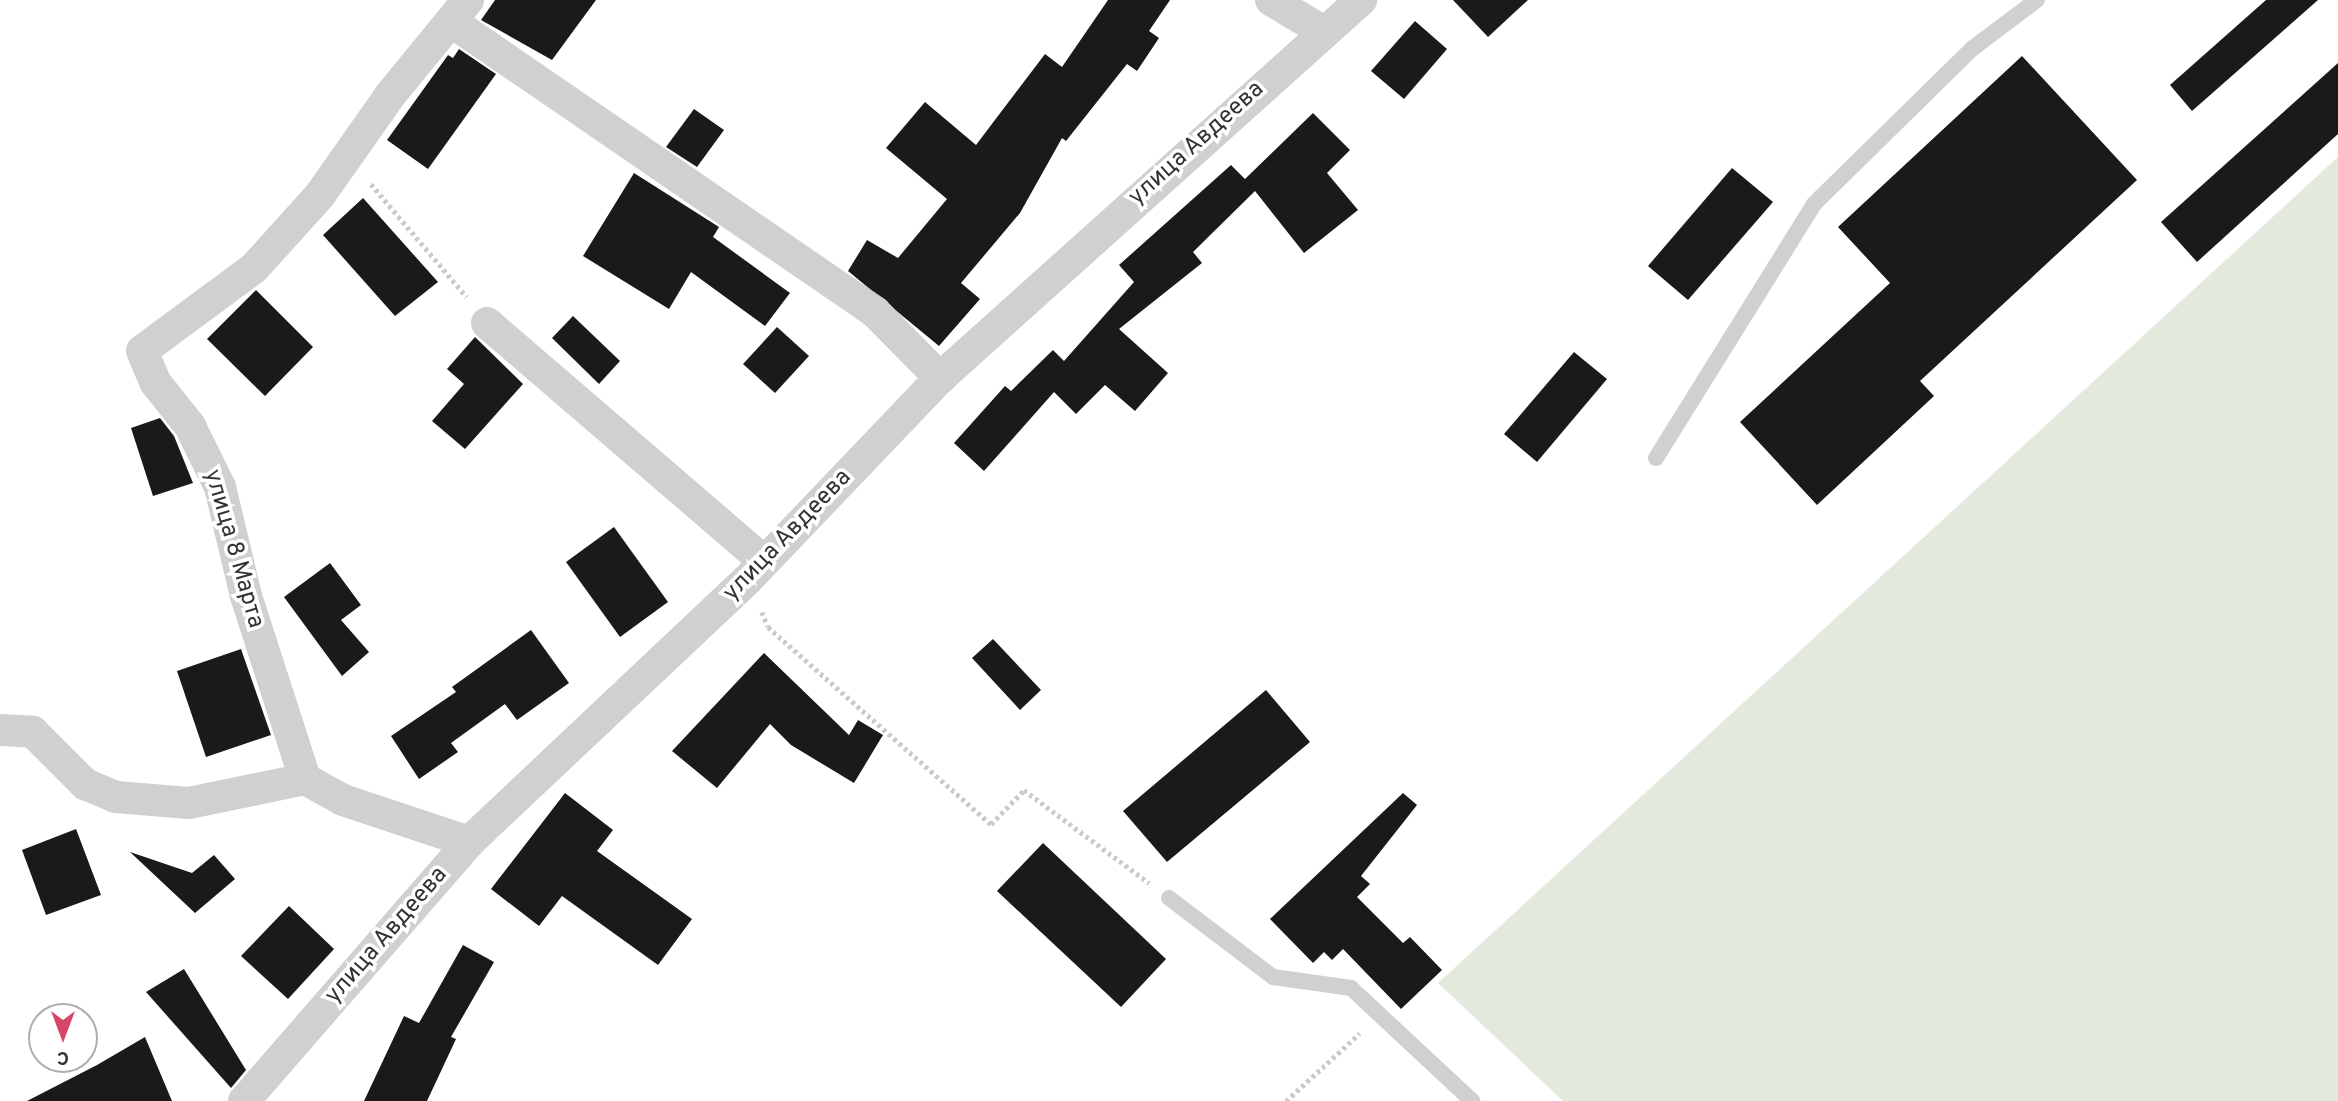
<!DOCTYPE html>
<meta charset="utf-8">
<style>
body{margin:0}
#map{position:relative;width:2338px;height:1101px;overflow:hidden;background:#fff;font-family:Overpass,sans-serif}
div>[style]{position:absolute}
[style*='--x']{left:calc(var(--x)*1px);top:calc(var(--y)*1px);width:calc(var(--w)*1px);rotate:calc(var(--a)*1deg)}
.green>*{inset:0;background:#e4e9dd}
.building>*{inset:0;background:#1a1a1a}
.path>*{height:4.5px;margin-top:-2.25px;transform-origin:0;background:repeating-linear-gradient(90deg,#cacaca 0 3.5px,transparent 0 7px)}
.lane>*{height:16px;margin:-8px;padding:0 8px;transform-origin:8px;border-radius:8px;background:#d0d0d0}
.street>*{height:32px;margin:-16px;padding:0 16px;transform-origin:16px;border-radius:16px;background:#d0d0d0}
span{translate:-50% -50%;white-space:nowrap;text-align:center;line-height:1.15;-webkit-text-stroke:7px #fff;paint-order:stroke}
.street-label{font-size:24px;color:#333}
.north{position:absolute;left:28px;top:1003px;width:70px;height:70px;box-sizing:border-box;background:#fff;border:2px solid #adadad;border-radius:50%;rotate:180deg;font-size:19px;font-weight:700;line-height:28px;text-align:center;color:#333}
.north::after{content:'';display:block;margin:auto;width:24px;height:32px;background:#d84667;clip-path:polygon(50% 0,100% 100%,50% 72%,0 100%)}
</style>
<div id="map">
<div class="green">
<i style="clip-path:polygon(2338px 157px,2338px 1101px,1563px 1101px,1438px 983px)"></i>
</div>
<div class="building">
<i style="clip-path:polygon(495px 0,596px 0,552px 60px,481px 20px)"></i>
<i style="clip-path:polygon(1108px 0,1170px 0,1149px 31px,1159px 38px,1137px 71px,1127px 64px,1066px 141px,1062px 138px,1020px 213px,961px 283px,980px 299px,939px 346px,848px 271px,867px 240px,898px 258px,947px 199px,886px 148px,925px 102px,976px 145px,1045px 54px,1062px 67px)"></i>
<i style="clip-path:polygon(1453px 0,1528px 0,1488px 37px)"></i>
<i style="clip-path:polygon(2266px 0,2318px 0,2192px 111px,2170px 85px)"></i>
<i style="clip-path:polygon(1415px 21px,1447px 49px,1404px 99px,1371px 71px)"></i>
<i style="clip-path:polygon(459px 49px,496px 74px,428px 169px,387px 140px,448px 55px,453px 58px)"></i>
<i style="clip-path:polygon(2022px 56px,2137px 180px,1920px 381px,1934px 396px,1817px 505px,1740px 422px,1890px 283px,1838px 227px)"></i>
<i style="clip-path:polygon(2338px 63px,2338px 134px,2197px 262px,2161px 222px)"></i>
<i style="clip-path:polygon(694px 109px,724px 130px,697px 167px,666px 147px)"></i>
<i style="clip-path:polygon(1313px 113px,1350px 150px,1327px 173px,1358px 210px,1304px 253px,1255px 191px,1193px 252px,1202px 263px,1119px 329px,1168px 373px,1135px 411px,1105px 385px,1076px 414px,1054px 392px,984px 471px,954px 443px,1005px 386px,1011px 391px,1053px 350px,1064px 361px,1134px 282px,1119px 265px,1231px 165px,1245px 179px)"></i>
<i style="clip-path:polygon(1732px 168px,1773px 202px,1688px 300px,1648px 266px)"></i>
<i style="clip-path:polygon(634px 173px,719px 227px,713px 237px,790px 293px,765px 326px,691px 272px,669px 309px,583px 256px)"></i>
<i style="clip-path:polygon(363px 198px,438px 282px,395px 316px,323px 235px)"></i>
<i style="clip-path:polygon(256px 290px,313px 347px,265px 396px,207px 339px)"></i>
<i style="clip-path:polygon(573px 316px,620px 361px,599px 384px,552px 338px)"></i>
<i style="clip-path:polygon(777px 327px,809px 356px,775px 393px,743px 364px)"></i>
<i style="clip-path:polygon(475px 337px,523px 384px,465px 449px,432px 421px,464px 384px,447px 369px)"></i>
<i style="clip-path:polygon(1574px 352px,1607px 379px,1537px 462px,1504px 434px)"></i>
<i style="clip-path:polygon(160px 418px,174px 436px,193px 483px,153px 496px,131px 428px)"></i>
<i style="clip-path:polygon(614px 527px,668px 602px,620px 637px,566px 562px)"></i>
<i style="clip-path:polygon(330px 563px,361px 605px,341px 620px,369px 652px,342px 676px,284px 597px)"></i>
<i style="clip-path:polygon(531px 630px,569px 683px,517px 720px,505px 704px,451px 743px,458px 752px,419px 779px,391px 736px,456px 692px,452px 687px)"></i>
<i style="clip-path:polygon(993px 639px,1041px 690px,1020px 710px,972px 658px)"></i>
<i style="clip-path:polygon(241px 649px,271px 735px,206px 757px,177px 671px)"></i>
<i style="clip-path:polygon(764px 653px,849px 735px,858px 720px,883px 735px,854px 783px,791px 745px,770px 724px,717px 788px,672px 751px)"></i>
<i style="clip-path:polygon(1266px 690px,1310px 742px,1167px 862px,1123px 811px)"></i>
<i style="clip-path:polygon(565px 793px,613px 830px,597px 851px,692px 919px,658px 965px,562px 896px,539px 926px,491px 889px)"></i>
<i style="clip-path:polygon(1403px 793px,1417px 805px,1361px 876px,1370px 884px,1357px 897px,1403px 943px,1410px 937px,1442px 970px,1401px 1009px,1343px 949px,1332px 960px,1324px 952px,1313px 963px,1270px 919px)"></i>
<i style="clip-path:polygon(76px 829px,101px 895px,46px 915px,22px 850px)"></i>
<i style="clip-path:polygon(1043px 843px,1166px 959px,1121px 1007px,997px 891px)"></i>
<i style="clip-path:polygon(130px 852px,192px 873px,214px 855px,235px 879px,195px 913px)"></i>
<i style="clip-path:polygon(289px 906px,334px 949px,288px 999px,241px 956px)"></i>
<i style="clip-path:polygon(463px 945px,494px 962px,451px 1037px,456px 1039px,427px 1101px,364px 1101px,404px 1016px,419px 1023px)"></i>
<i style="clip-path:polygon(184px 969px,246px 1070px,231px 1088px,146px 992px)"></i>
<i style="clip-path:polygon(145px 1037px,172px 1101px,27px 1101px,97px 1065px)"></i>
</div>
<div class="path">
<i style="--x:371;--y:184;--w:148;--a:49.7"></i>
<i style="--x:762;--y:612;--w:16;--a:68"></i>
<i style="--x:768;--y:627;--w:298;--a:41.5"></i>
<i style="--x:991;--y:824;--w:47;--a:-45.9"></i>
<i style="--x:1024;--y:790;--w:156;--a:36.6"></i>
<i style="--x:1286;--y:1101;--w:100;--a:-42.6"></i>
</div>
<div class="lane">
<i style="--x:1656;--y:458;--w:299;--a:-58.1"></i>
<i style="--x:1814;--y:204;--w:223;--a:-44.5"></i>
<i style="--x:1973;--y:48;--w:80;--a:-36.9"></i>
<i style="--x:1169;--y:898;--w:131;--a:37.2"></i>
<i style="--x:1273;--y:977;--w:79;--a:8"></i>
<i style="--x:1351;--y:988;--w:166;--a:43"></i>
</div>
<div class="street">
<i style="--x:468;--y:0;--w:122;--a:129.3"></i>
<i style="--x:391;--y:94;--w:123;--a:125.1"></i>
<i style="--x:320;--y:195;--w:98;--a:132.1"></i>
<i style="--x:254;--y:268;--w:139;--a:143.5"></i>
<i style="--x:142;--y:351;--w:34;--a:67"></i>
<i style="--x:155;--y:382;--w:56;--a:51.5"></i>
<i style="--x:190;--y:426;--w:68;--a:63.8"></i>
<i style="--x:220;--y:487;--w:112;--a:76.6"></i>
<i style="--x:246;--y:596;--w:192;--a:72.1"></i>
<i style="--x:305;--y:779;--w:43;--a:28.9"></i>
<i style="--x:343;--y:800;--w:133;--a:18.4"></i>
<i style="--x:1271;--y:0;--w:62;--a:31.1"></i>
<i style="--x:452;--y:22;--w:513;--a:34.43"></i>
<i style="--x:875;--y:312;--w:93;--a:45.4"></i>
<i style="--x:487;--y:323;--w:365;--a:40.7"></i>
<i style="--x:0;--y:730;--w:33;--a:3"></i>
<i style="--x:33;--y:732;--w:74;--a:45"></i>
<i style="--x:85;--y:784;--w:34;--a:23"></i>
<i style="--x:116;--y:797;--w:73;--a:4.7"></i>
<i style="--x:189;--y:803;--w:118;--a:-11.7"></i>
<i style="--x:244;--y:1101;--w:343;--a:-49"></i>
<i style="--x:469;--y:842;--w:382;--a:-43.3"></i>
<i style="--x:747;--y:580;--w:279;--a:-46.3"></i>
<i style="--x:940;--y:378;--w:566;--a:-41.92"></i>
</div>
<div class="street-label">
<span style="left:1197px;top:144px;rotate:-42deg">улица Авдеева</span>
<span style="left:788px;top:536px;rotate:-46deg">улица Авдеева</span>
<span style="left:233px;top:549px;rotate:74deg">улица 8 Марта</span>
<span style="left:387px;top:936px;rotate:-49deg">улица Авдеева</span>
</div>
<div class="north">С</div>
</div>
